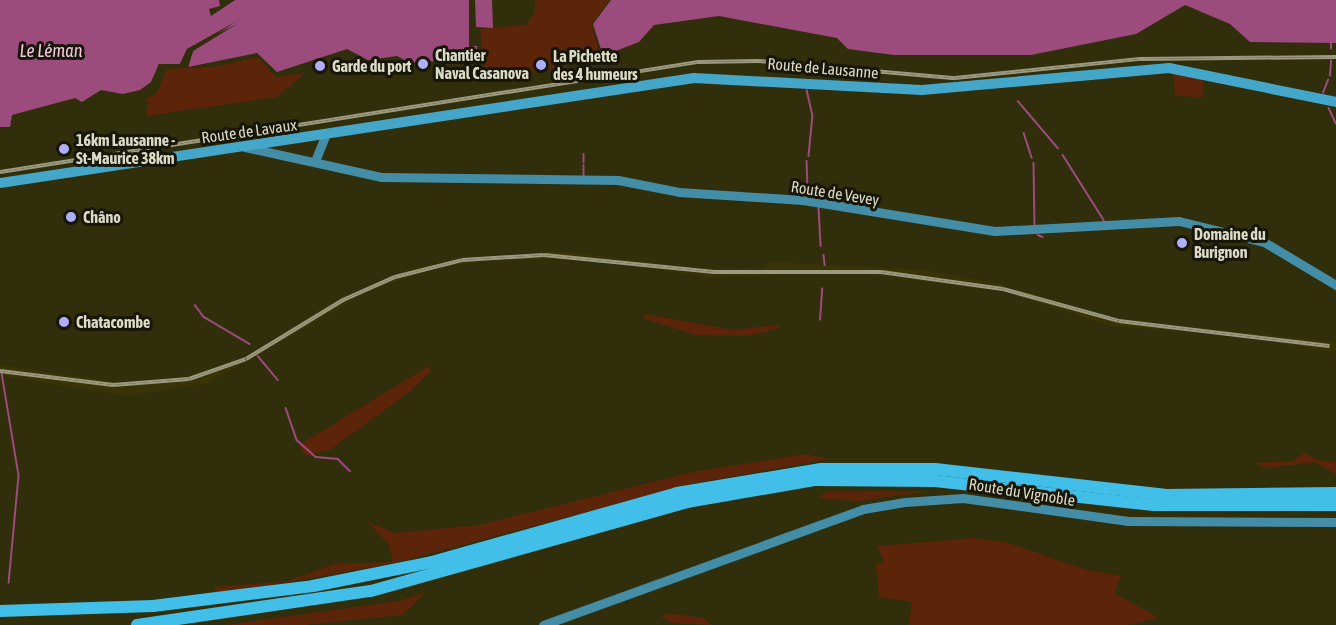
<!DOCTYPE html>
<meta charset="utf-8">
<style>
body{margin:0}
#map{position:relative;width:1336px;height:625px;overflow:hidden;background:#312e0b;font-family:"Asap Condensed",sans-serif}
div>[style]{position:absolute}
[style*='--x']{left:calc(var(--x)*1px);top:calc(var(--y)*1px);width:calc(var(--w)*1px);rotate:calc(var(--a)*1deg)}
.built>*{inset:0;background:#383407}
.green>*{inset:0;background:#5c2509}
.water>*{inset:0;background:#9b4b7c}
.pier>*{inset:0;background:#312e0b}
.stream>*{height:1.5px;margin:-0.75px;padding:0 0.75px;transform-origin:0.75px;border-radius:0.75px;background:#9b4b7c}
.secondary>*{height:9px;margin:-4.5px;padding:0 4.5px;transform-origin:4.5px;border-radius:4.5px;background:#438da7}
.primary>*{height:10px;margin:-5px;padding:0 5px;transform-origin:5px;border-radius:5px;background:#44a7c9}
.highway>*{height:12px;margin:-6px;padding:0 6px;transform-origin:6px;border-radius:6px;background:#42bfe8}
.rail>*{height:4px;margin-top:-2px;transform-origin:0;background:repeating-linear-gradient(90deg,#171608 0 4.5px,#9b9980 0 9px);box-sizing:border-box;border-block:2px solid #9b9980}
.dots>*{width:16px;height:16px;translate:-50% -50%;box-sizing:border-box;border:3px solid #171608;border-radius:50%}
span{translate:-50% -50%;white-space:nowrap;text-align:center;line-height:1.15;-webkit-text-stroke:6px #171608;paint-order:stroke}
.poi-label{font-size:16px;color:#dbdac7;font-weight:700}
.left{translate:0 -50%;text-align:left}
.street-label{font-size:16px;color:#dbdac7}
.water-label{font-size:18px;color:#f4c7e0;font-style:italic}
</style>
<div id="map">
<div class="built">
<i style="clip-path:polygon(559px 251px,695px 268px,763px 269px,770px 262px,925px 270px,1005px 285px,1003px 291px,848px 272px,707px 277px,587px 258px,490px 260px,434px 268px,370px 290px,209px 383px,129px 396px,0 376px,0 365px,121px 383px,186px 377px,245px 357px,343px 296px,417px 267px)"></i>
<i style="clip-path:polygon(1017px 289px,1115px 319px,1336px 342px,1336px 353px,1240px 335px,1110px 326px,1016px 296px)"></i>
</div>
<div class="green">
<i style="clip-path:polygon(535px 0,609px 0,592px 24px,601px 60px,486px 80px,480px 29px,526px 25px,535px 12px)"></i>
<i style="clip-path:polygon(258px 57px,276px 77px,305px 73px,277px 97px,146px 116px,148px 101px,144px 100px,157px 93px,167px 69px,214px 67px)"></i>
<i style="clip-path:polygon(1173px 72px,1203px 80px,1203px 97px,1175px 96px)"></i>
<i style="clip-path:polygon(645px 314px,733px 330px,778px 325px,779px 328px,749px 336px,696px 335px,643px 318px)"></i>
<i style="clip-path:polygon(429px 366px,431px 371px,407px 394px,331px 449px,306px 456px,299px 445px)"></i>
<i style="clip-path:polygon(1305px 452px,1316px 460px,1336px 462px,1336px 474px,1314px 462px,1268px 468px,1253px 463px,1293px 461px)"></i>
<i style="clip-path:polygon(806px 454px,829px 459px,691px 484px,395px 563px,214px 595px,215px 587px,287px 581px,335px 564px,393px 562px,389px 545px,368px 522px,395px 533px,479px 525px,693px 472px)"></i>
<i style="clip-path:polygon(931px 491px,860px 501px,816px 498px,828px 492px)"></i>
<i style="clip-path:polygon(973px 538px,1006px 542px,1086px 570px,1121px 576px,1114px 593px,1159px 618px,1127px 625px,909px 625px,912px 602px,879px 597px,876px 564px,884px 562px,878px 546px)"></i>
<i style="clip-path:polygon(426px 592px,402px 615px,303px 625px,226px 625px,399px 601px)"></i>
<i style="clip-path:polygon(668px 613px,704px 618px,712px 625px,673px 623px,661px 617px)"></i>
</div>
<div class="water">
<i style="clip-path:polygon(0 0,219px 0,220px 6px,209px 9px,211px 16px,235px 0,469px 0,469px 46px,477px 46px,478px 54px,475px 58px,410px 63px,397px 56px,368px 60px,347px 49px,277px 72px,257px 53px,188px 67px,193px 51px,235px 22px,187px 49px,180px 64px,159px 64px,151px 82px,140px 90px,123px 94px,101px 90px,82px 102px,75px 98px,12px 115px,10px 127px,0 127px)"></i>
<i style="clip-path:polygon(475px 0,492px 0,493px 28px,476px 27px)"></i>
<i style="clip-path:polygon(611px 0,1336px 0,1336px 43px,1250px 42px,1230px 24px,1185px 5px,1136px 34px,1031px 55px,894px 55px,848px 49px,837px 38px,719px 16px,654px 25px,639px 42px,603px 56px,593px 24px)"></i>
</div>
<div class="pier">
<i style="clip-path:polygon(237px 24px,193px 51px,188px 67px,185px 61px,181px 67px,157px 70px,159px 64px,180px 64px,187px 49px)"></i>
</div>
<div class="stream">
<i style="--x:1331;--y:49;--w:5;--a:-90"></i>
<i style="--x:1330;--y:76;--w:15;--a:-86"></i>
<i style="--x:807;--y:90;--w:26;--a:77"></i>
<i style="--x:813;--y:115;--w:41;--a:95.6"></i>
<i style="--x:1323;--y:93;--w:14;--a:-69"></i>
<i style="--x:1018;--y:101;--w:62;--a:49.6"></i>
<i style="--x:1329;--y:108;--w:17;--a:65"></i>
<i style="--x:1024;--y:133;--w:26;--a:72"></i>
<i style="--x:584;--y:154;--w:8;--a:90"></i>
<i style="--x:1063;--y:155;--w:77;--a:57.8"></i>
<i style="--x:807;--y:161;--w:32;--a:88"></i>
<i style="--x:808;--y:193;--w:13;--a:29"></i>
<i style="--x:1034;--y:163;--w:62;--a:89.1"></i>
<i style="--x:584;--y:165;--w:11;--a:90"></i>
<i style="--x:819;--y:207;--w:39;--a:87"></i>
<i style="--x:1038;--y:235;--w:5;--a:22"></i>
<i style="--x:824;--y:255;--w:10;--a:84"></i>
<i style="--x:195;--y:305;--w:15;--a:53"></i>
<i style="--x:204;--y:317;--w:53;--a:30.4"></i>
<i style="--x:820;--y:320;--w:31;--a:-86"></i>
<i style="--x:258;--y:356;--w:31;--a:50"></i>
<i style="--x:2;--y:373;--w:104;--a:80.6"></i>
<i style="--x:19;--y:476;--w:107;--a:95.3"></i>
<i style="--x:286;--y:408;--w:34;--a:71"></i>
<i style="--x:297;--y:440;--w:25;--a:42"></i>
<i style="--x:316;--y:457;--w:22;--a:5"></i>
<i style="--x:338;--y:459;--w:17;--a:45"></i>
</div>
<div class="secondary">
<i style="--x:245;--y:147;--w:139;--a:12.4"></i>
<i style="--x:381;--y:177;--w:237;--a:0.7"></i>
<i style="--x:618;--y:180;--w:62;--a:11.1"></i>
<i style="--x:679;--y:192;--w:124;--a:3.7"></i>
<i style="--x:803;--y:200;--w:194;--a:9.2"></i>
<i style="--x:995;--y:231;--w:184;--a:-3.1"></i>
<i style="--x:1179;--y:221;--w:88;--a:13.9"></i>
<i style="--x:1264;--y:242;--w:84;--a:30.8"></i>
<i style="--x:315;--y:161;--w:27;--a:-68"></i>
<i style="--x:543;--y:625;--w:340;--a:-19.9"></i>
<i style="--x:863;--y:509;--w:43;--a:-9.5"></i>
<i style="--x:905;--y:502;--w:58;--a:-3.9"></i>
<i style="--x:963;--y:498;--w:167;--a:7.9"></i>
<i style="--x:1128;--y:521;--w:208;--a:0.3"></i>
</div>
<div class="primary">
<i style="--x:0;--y:183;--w:702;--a:-8.6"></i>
<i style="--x:694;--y:78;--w:228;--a:3"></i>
<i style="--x:922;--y:90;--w:248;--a:-5.1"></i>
<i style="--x:1169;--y:68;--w:170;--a:11.5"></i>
</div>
<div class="highway">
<i style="--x:0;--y:611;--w:153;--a:-1.9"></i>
<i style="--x:153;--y:606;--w:161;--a:-7.1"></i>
<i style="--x:313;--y:586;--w:121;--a:-11.4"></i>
<i style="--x:432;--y:562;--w:255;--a:-15.7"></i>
<i style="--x:677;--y:493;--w:146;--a:-9.5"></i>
<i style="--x:821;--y:469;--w:114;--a:0"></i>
<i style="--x:935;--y:469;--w:231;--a:6.4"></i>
<i style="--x:1165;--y:495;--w:171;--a:-0.7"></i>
<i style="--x:137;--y:625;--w:236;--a:-8.3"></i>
<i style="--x:371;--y:591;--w:328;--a:-15.7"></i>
<i style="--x:687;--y:502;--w:129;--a:-9.8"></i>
<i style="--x:814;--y:480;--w:121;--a:0.5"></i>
<i style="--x:935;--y:481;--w:220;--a:6.3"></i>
<i style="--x:1154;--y:505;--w:182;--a:0"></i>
</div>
<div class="rail">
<i style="--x:0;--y:172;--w:707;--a:-8.96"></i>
<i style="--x:698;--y:62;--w:61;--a:-0.9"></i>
<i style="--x:759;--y:61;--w:197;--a:5"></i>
<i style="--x:955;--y:78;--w:186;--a:-5.9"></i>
<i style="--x:1140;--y:59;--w:196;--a:-0.6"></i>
<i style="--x:0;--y:371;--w:114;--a:7.1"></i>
<i style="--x:113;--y:385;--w:76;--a:-4.5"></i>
<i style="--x:189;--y:379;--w:60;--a:-19.3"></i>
<i style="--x:246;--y:359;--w:114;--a:-31.3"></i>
<i style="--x:343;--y:300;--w:57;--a:-23.9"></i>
<i style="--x:395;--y:277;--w:69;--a:-14.2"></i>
<i style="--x:462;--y:260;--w:82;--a:-3.5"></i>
<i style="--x:544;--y:255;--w:171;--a:5.7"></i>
<i style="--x:714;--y:272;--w:167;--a:0"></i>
<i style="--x:881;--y:272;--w:123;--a:7.9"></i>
<i style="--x:1003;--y:289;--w:120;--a:15.4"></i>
<i style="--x:1119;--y:321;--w:212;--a:6.8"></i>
</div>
<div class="dots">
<i style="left:423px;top:64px;background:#afaefa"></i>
<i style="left:541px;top:65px;background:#afaefa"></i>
<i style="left:320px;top:66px;background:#afaefa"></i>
<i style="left:64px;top:149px;background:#afaefa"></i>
<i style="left:71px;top:217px;background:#afaefa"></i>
<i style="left:1182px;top:243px;background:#afaefa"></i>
<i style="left:64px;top:322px;background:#afaefa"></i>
</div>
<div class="poi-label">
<span class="left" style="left:435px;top:64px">Chantier<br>Naval Casanova</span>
<span class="left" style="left:553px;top:65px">La Pichette<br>des 4 humeurs</span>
<span class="left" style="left:332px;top:66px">Garde du port</span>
<span class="left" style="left:76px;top:149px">16km Lausanne -<br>St-Maurice 38km</span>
<span class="left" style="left:83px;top:217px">Châno</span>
<span class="left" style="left:1194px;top:243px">Domaine du<br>Burignon</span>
<span class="left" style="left:76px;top:322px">Chatacombe</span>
</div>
<div class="street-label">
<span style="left:823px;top:68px;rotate:5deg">Route de Lausanne</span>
<span style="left:249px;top:131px;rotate:-8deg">Route de Lavaux</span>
<span style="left:835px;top:193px;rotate:9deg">Route de Vevey</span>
<span style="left:1022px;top:492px;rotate:9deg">Route du Vignoble</span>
</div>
<div class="water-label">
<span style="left:51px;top:51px">Le Léman</span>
</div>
</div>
